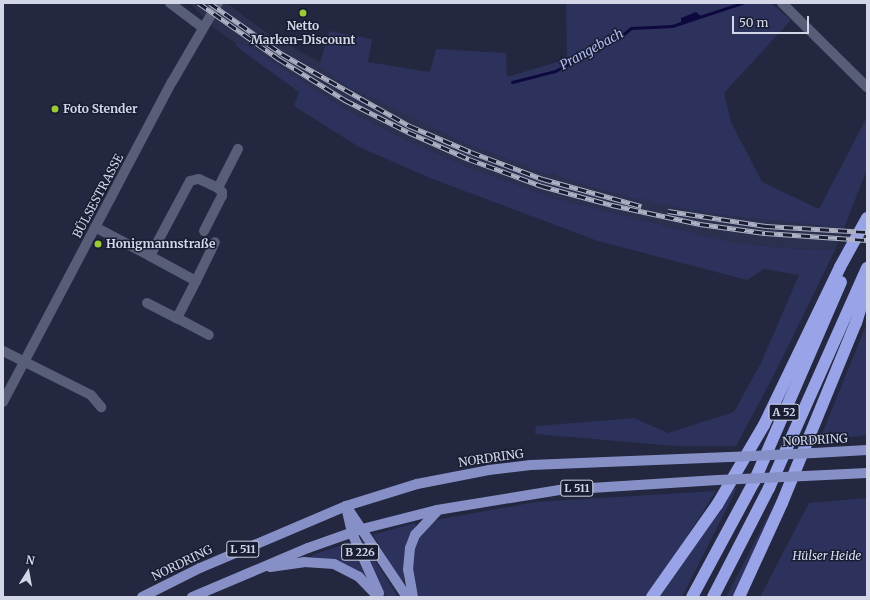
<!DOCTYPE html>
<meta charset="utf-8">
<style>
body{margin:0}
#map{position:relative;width:870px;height:600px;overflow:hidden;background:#23273f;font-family:Merriweather,serif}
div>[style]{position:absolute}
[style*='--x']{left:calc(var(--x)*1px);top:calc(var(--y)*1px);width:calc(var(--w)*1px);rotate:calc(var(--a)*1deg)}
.built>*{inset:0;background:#2b304e}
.green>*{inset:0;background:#2d325c}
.water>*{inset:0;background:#0d093f}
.stream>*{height:3px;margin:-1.5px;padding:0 1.5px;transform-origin:1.5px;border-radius:1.5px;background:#0d093f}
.minor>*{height:10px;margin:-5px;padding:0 5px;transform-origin:5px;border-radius:5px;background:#585d78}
.major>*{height:10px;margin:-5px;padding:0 5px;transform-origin:5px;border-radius:5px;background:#8690c7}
.highway>*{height:12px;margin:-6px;padding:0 6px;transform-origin:6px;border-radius:6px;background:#98a4e7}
.rail>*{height:4.5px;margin-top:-2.25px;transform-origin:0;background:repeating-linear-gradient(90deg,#191d34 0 9px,#aeb2c4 0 18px);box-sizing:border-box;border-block:1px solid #aeb2c4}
.major-bridge>*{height:10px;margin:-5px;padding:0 5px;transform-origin:5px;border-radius:5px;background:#8690c7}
.dots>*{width:11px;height:11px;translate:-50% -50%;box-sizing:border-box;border:2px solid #191d34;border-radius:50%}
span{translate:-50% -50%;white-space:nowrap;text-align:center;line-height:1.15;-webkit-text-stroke:3px #191d34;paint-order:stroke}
.shield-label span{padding:1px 3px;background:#191d34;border:1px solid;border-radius:3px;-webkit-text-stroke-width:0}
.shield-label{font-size:11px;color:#d2d6e6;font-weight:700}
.poi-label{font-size:12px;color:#d2d6e6;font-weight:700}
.left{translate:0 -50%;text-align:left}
.street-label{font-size:12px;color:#d2d6e6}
.park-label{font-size:12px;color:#d9ddf0;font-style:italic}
.water-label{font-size:13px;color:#b0bbf0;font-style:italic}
.frame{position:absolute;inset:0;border:4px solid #d2d6e6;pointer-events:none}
.north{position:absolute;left:8px;top:552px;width:40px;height:40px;-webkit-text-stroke:3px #191d34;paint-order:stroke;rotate:11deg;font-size:11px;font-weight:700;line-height:16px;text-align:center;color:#d2d6e6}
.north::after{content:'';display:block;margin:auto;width:14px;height:18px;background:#d2d6e6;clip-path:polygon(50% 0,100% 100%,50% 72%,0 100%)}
.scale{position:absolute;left:732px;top:16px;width:77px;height:18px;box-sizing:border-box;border:2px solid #d2d6e6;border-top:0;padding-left:5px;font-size:12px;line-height:14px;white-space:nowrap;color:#d2d6e6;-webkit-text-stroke:3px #191d34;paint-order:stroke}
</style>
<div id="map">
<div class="built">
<i style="clip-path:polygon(190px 3px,226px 3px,269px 34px,321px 63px,320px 67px,348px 87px,464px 143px,549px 175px,553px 173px,563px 179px,634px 199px,649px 199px,653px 203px,721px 215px,844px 228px,835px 250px,785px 248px,731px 242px,550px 197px,465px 166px,404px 139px,342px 107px,249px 46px,234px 42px,214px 28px)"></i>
</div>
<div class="green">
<i style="clip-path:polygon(566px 3px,771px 3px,791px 20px,724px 93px,731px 122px,762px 182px,819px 209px,867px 117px,867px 169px,844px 228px,721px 215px,653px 203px,649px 199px,634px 199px,563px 179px,553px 173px,549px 175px,464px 143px,348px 87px,319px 67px,329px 31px,372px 39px,368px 62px,430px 72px,436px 49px,506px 53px,507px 77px,567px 59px)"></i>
<i style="clip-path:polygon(234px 42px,249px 46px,342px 107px,404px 139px,465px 166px,550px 197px,731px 242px,785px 248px,835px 250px,777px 369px,736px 446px,676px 446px,535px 434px,536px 426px,634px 418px,668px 433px,734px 412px,761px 363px,799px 275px,764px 269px,747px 280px,598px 241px,430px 178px,359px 147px,294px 106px,299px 92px,241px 50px)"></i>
<i style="clip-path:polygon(867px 323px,867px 435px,819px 441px)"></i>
<i style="clip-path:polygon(731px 488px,737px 488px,682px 597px,660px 597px)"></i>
<i style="clip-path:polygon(716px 491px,664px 573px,645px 597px,419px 597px,413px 584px,410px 555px,419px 536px,436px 520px,535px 502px)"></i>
<i style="clip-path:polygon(779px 495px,736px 597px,726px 597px,738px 574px)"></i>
<i style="clip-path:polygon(867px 498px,867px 597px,760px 597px,809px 503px)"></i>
<i style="clip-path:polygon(415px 523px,416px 526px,404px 550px,404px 582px,402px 583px,373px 535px)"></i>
<i style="clip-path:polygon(360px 539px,363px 541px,398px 597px,386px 597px,362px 550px)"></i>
<i style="clip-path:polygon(351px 542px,356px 557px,369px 582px,342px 563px,312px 557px,312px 555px)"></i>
</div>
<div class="water">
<i style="clip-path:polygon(696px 12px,702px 17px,681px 23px,681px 18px)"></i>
</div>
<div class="stream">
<i style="--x:512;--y:82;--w:44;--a:-14.3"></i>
<i style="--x:555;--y:71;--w:73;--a:-27.6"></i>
<i style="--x:620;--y:37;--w:14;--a:-39"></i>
<i style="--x:631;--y:28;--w:41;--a:-2.8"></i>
<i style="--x:672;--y:26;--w:74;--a:-18.2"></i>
</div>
<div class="minor">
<i style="--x:170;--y:3;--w:40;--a:37"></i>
<i style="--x:782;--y:3;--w:120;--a:44.7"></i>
<i style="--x:95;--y:227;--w:62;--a:27.8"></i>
<i style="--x:150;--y:256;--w:85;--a:-61.9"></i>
<i style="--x:190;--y:181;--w:9;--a:-13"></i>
<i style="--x:199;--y:179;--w:21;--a:25"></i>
<i style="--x:204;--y:231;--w:39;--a:-63"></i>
<i style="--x:222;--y:196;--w:4;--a:-90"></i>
<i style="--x:222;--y:192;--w:6;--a:-135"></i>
<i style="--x:218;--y:188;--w:44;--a:-62.9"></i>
<i style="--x:150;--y:256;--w:52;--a:28.5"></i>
<i style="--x:196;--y:281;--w:42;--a:117.2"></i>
<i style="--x:177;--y:318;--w:36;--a:28"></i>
<i style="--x:196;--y:281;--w:43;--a:-64"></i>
<i style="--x:147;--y:303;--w:34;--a:27"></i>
<i style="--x:3;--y:351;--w:98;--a:26.6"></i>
<i style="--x:91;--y:395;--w:16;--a:50"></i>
<i style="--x:3;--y:402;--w:362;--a:-62.2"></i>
<i style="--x:172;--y:82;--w:91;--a:-59.8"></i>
</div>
<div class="major">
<i style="--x:814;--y:453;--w:53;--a:-3.2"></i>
<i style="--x:805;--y:476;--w:62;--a:-2.8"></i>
<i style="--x:346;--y:506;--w:110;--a:56.2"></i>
<i style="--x:347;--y:511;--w:23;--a:77"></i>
<i style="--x:352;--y:533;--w:66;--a:65.8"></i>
<i style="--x:270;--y:567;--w:34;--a:-8"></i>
<i style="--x:304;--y:562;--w:30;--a:4"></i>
<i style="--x:334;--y:564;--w:28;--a:27"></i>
<i style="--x:359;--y:577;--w:28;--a:46"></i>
<i style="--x:142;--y:597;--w:65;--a:-26.6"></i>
<i style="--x:200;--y:568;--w:159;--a:-23"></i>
<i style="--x:346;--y:506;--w:74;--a:-17.2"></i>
<i style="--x:417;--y:484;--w:73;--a:-11"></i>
<i style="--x:489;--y:470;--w:42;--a:-6.8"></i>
<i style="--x:531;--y:465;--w:199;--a:-2.3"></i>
<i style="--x:192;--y:597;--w:126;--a:-22.9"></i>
<i style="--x:308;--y:548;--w:57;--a:-19.4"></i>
<i style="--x:362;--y:529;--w:77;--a:-14.2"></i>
<i style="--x:437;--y:510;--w:124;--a:-9.3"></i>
<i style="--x:559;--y:490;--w:159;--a:-3.6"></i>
<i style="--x:413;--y:597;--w:27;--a:-100"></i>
<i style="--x:408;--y:570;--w:22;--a:-85"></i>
<i style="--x:410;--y:548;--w:14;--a:-69"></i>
<i style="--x:415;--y:535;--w:33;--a:-47"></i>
</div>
<div class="highway">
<i style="--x:652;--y:597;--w:113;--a:-54.8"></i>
<i style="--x:717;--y:505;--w:93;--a:-59.6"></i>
<i style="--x:764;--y:425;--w:175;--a:-64.3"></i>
<i style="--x:840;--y:267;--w:56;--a:-61.1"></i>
<i style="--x:692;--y:597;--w:131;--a:-61.7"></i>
<i style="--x:754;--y:482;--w:218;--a:-66.5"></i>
<i style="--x:713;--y:597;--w:123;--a:-62.8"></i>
<i style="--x:769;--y:488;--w:241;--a:-66"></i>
<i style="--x:739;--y:597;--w:103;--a:-65.4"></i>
<i style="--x:782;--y:503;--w:195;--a:-67.7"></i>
<i style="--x:856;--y:323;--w:39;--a:-73"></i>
</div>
<div class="rail">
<i style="--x:199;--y:3;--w:98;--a:35"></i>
<i style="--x:279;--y:59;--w:78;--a:31.8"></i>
<i style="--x:345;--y:100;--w:71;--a:26.9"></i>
<i style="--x:408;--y:132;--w:67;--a:23.9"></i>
<i style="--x:469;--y:159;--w:78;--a:20.3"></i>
<i style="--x:542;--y:186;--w:73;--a:15.2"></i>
<i style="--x:612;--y:205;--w:90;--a:12.2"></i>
<i style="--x:700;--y:224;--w:66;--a:7.9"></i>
<i style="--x:765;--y:233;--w:102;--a:3.9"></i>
<i style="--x:210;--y:3;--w:88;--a:35.3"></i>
<i style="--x:282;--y:54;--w:147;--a:29.4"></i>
<i style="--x:410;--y:126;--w:66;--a:23.1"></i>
<i style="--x:471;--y:152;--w:77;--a:20.6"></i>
<i style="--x:543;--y:179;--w:102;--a:15.4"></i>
<i style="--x:668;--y:211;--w:99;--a:8.7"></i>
<i style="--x:766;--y:226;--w:101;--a:3.4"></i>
</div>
<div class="major-bridge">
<i style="--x:730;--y:457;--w:84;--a:-2.7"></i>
<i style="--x:718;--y:480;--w:87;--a:-2.6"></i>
</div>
<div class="dots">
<i style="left:303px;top:13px;background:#9bcb34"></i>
<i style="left:55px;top:109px;background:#9bcb34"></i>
<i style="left:98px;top:244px;background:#9bcb34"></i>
</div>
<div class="shield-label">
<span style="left:784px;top:412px">A 52</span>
<span style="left:577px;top:488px">L 511</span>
<span style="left:243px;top:549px">L 511</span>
<span style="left:360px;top:552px">B 226</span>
</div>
<div class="poi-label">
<span style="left:303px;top:33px">Netto<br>Marken-Discount</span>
<span class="left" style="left:63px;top:109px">Foto Stender</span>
<span class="left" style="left:106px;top:244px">Honigmannstraße</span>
</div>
<div class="street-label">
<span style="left:98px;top:196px;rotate:-62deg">BÜLSESTRASSE</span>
<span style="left:815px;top:440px;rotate:-3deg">NORDRING</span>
<span style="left:491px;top:458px;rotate:-8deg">NORDRING</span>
<span style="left:182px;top:563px;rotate:-26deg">NORDRING</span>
</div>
<div class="park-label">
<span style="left:827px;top:556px">Hülser Heide</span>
</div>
<div class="water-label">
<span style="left:592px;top:50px;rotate:-29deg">Prangebach</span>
</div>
<div class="frame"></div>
<div class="north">N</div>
<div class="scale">50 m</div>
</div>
